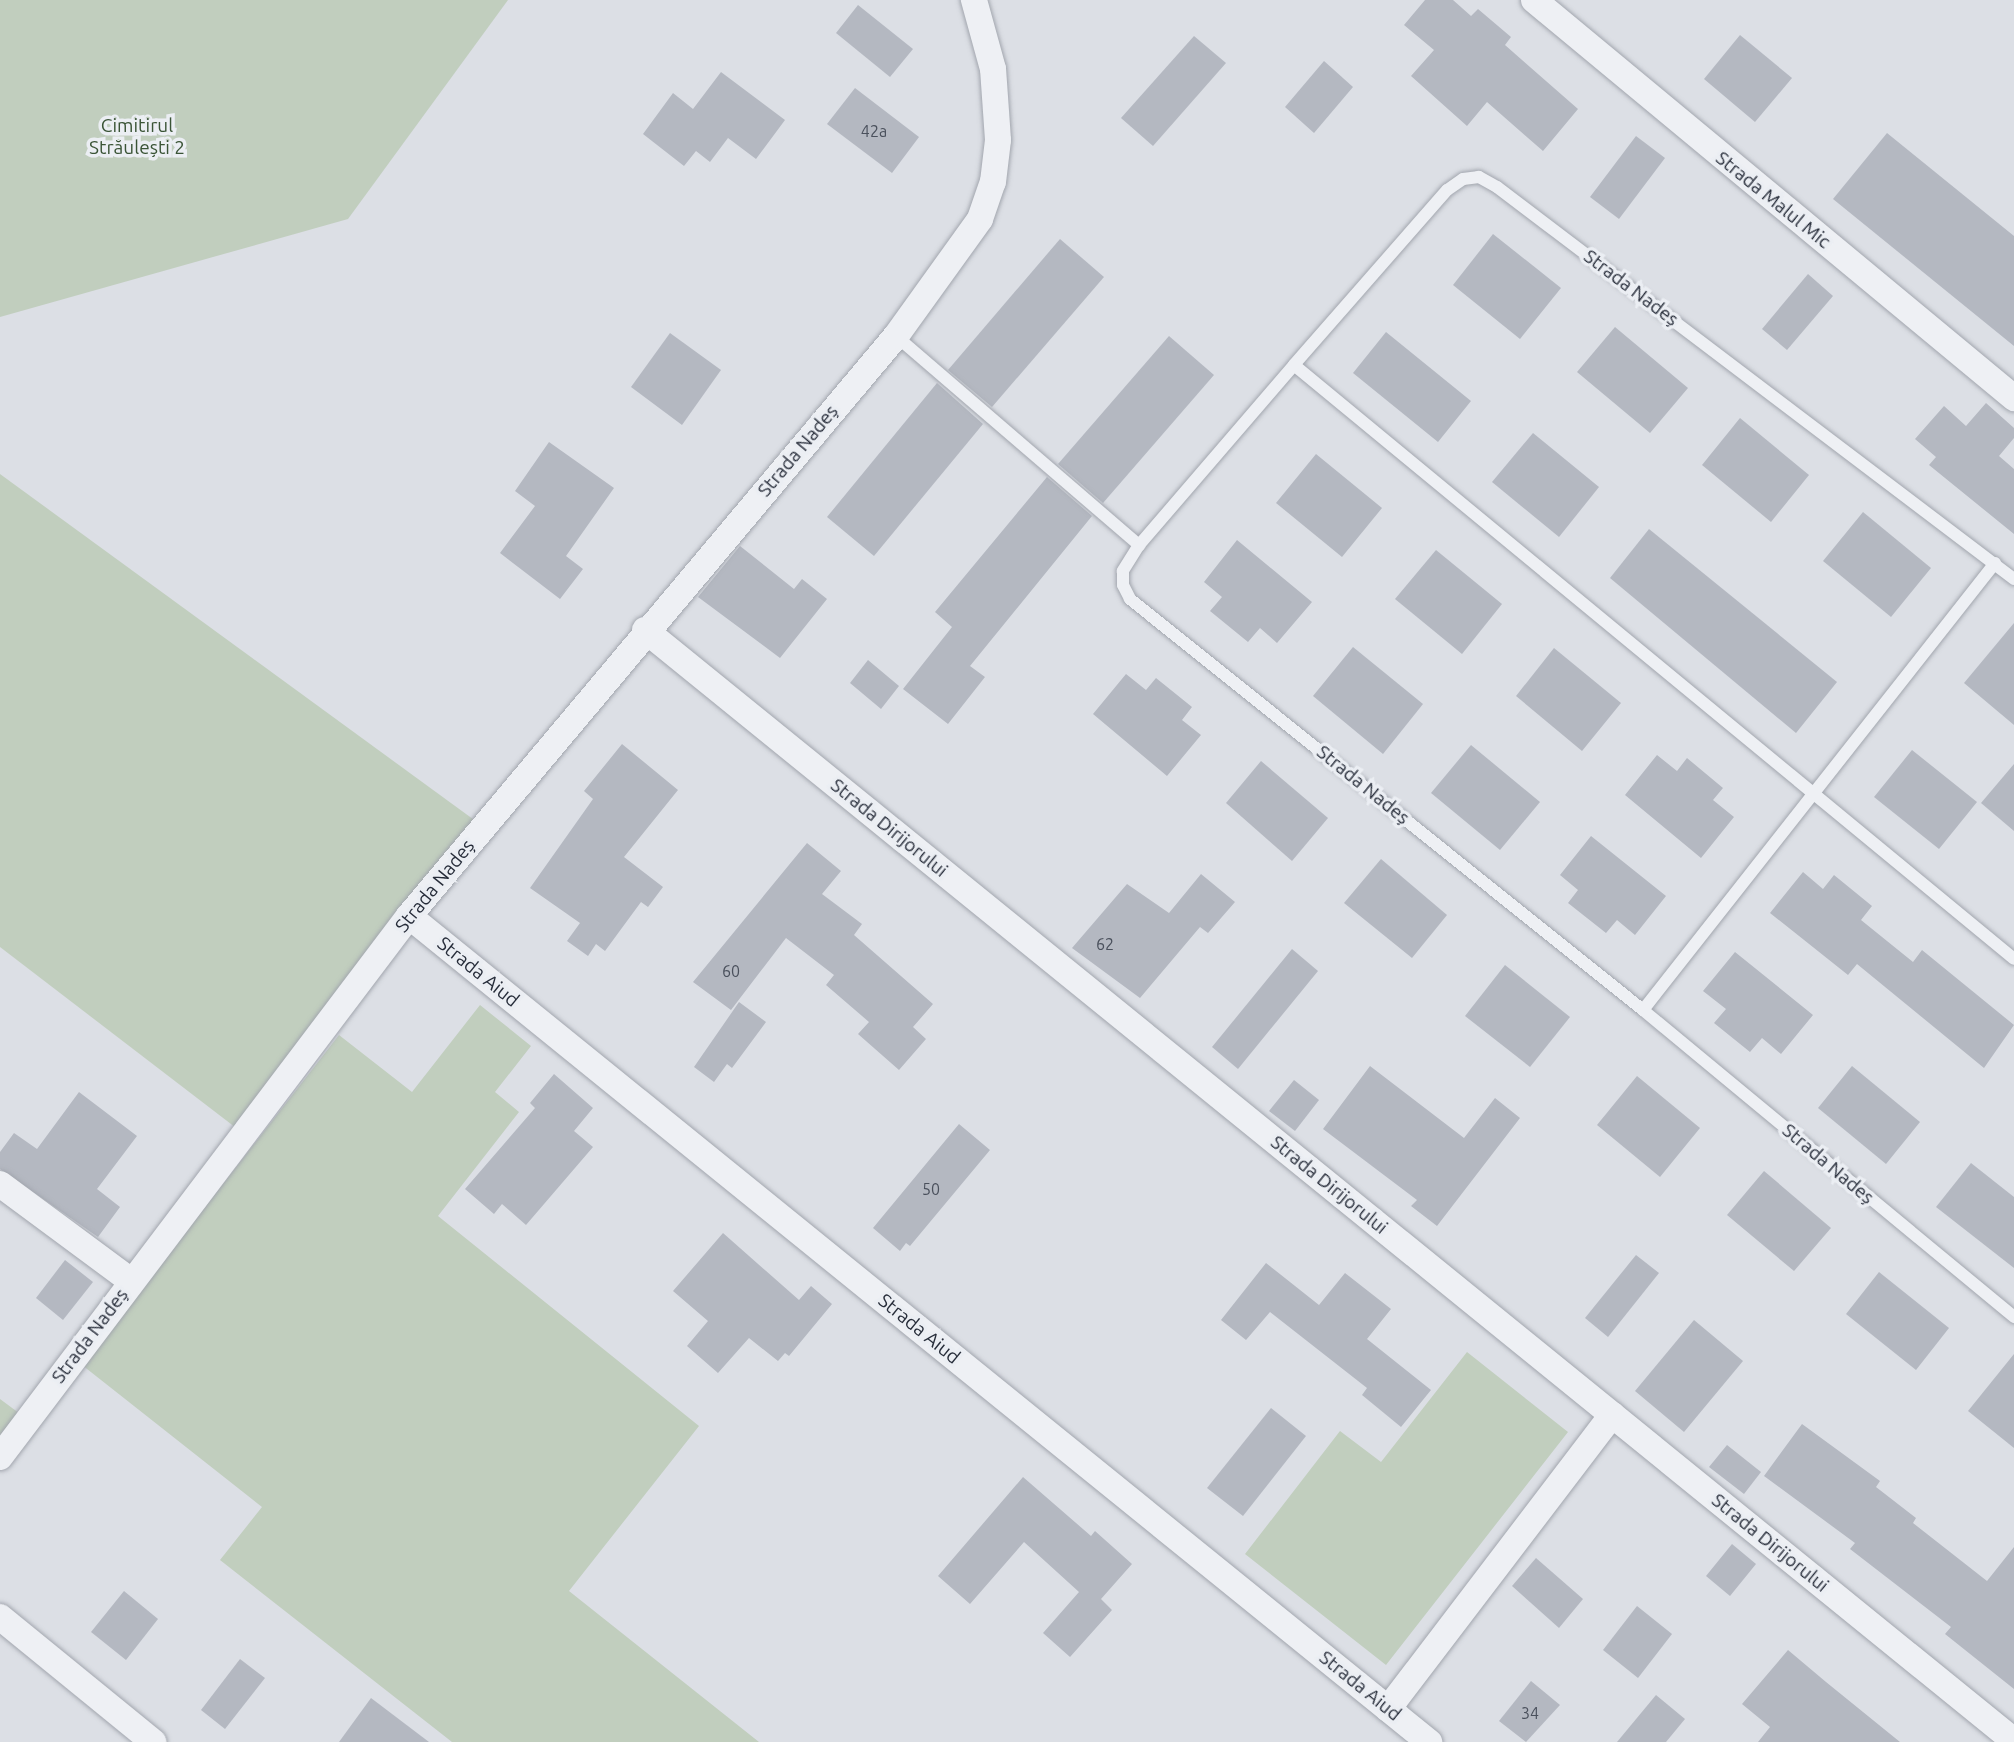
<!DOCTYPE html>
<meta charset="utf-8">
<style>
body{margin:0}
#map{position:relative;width:2014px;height:1742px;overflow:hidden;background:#dcdfe5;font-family:Ubuntu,sans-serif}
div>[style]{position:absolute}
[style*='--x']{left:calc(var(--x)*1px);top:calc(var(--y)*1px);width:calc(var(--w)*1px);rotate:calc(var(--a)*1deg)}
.green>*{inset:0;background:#c1cebe}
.building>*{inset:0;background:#b4b8c1}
.roads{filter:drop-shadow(0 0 2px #a2a6ae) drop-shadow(0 0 2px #a2a6ae)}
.lane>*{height:12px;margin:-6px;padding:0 6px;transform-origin:6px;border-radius:6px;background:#eef0f4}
.street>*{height:26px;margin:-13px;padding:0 13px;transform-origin:13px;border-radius:13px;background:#eef0f4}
span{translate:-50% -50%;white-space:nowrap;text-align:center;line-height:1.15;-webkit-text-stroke:7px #ebeef3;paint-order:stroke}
.number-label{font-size:16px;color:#4a505c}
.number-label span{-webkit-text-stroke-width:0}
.park-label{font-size:19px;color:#3a5436}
.street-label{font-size:19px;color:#272d3a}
</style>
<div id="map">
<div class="green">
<i style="clip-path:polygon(0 0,508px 0,348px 219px,0 317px)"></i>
<i style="clip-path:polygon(0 474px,477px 822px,244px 1134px,0 947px)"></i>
<i style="clip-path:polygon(480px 1005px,531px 1046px,495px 1092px,519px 1112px,438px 1216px,699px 1426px,569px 1591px,759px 1742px,452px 1742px,220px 1560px,262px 1507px,82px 1365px,339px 1035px,412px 1092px)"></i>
<i style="clip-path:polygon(1467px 1352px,1568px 1432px,1386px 1665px,1245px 1554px,1340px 1431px,1381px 1462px)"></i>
<i style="clip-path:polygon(0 1399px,27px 1419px,0 1457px)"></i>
</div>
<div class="building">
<i style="clip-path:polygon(1425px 0,1453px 0,1471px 16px,1478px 9px,1511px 37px,1505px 45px,1578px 109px,1543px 151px,1487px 102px,1467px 126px,1411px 76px,1434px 50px,1404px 25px)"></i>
<i style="clip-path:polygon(858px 5px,913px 49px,890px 77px,836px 33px)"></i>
<i style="clip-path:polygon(1740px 35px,1792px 78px,1755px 122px,1704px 79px)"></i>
<i style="clip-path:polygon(1194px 36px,1226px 63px,1153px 146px,1121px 118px)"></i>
<i style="clip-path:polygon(1324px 61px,1353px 87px,1314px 133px,1285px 107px)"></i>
<i style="clip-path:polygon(721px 72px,785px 120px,756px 159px,728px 138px,710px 162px,696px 151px,684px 166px,643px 134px,673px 93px,693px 109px)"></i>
<i style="clip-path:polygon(855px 88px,919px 137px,892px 173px,827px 124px)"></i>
<i style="clip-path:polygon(1887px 133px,2014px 236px,2014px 346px,1833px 199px)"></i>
<i style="clip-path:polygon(1636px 136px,1665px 158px,1619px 219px,1590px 197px)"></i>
<i style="clip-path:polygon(1493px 234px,1561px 288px,1520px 339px,1453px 285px)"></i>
<i style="clip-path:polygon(1060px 239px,1104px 277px,992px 407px,948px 370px)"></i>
<i style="clip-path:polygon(1808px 274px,1833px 296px,1787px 350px,1762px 329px)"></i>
<i style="clip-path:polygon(1615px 327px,1688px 388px,1650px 433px,1577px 372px)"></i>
<i style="clip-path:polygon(1386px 332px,1471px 401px,1438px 442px,1353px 373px)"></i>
<i style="clip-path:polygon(670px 333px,721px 370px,682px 425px,631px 387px)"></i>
<i style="clip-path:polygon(1169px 336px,1214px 375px,1103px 503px,1058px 464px)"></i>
<i style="clip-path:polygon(937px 383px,983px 424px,874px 556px,827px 517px)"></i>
<i style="clip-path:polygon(1986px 403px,2014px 428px,2014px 438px,1999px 456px,2014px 469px,2014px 534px,1929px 465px,1936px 457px,1915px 439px,1944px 406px,1966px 426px)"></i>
<i style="clip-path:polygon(1740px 418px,1809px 475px,1771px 522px,1702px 465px)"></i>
<i style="clip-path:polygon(1533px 433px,1599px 487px,1559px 537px,1492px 482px)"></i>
<i style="clip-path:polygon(549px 442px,614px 488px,566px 556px,583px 569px,560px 599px,500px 553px,535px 506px,515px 491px)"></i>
<i style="clip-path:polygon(1316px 454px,1382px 508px,1342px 557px,1276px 503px)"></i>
<i style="clip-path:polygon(1047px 477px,1092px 516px,970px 666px,985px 677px,948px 724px,903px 689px,952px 627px,935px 612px)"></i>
<i style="clip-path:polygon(1863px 512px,1931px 568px,1891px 617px,1823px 561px)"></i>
<i style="clip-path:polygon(1649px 529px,1837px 682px,1796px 733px,1610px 578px)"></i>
<i style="clip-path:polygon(1237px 540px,1312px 602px,1277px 643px,1260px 628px,1248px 642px,1210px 611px,1222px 597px,1204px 582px)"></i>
<i style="clip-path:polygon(740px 546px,794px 589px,802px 579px,827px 599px,780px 658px,698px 597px)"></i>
<i style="clip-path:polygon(1436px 550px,1502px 604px,1462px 654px,1395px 599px)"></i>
<i style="clip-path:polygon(2014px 623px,2014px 725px,1964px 683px)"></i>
<i style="clip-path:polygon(1353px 647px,1423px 704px,1383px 754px,1313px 696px)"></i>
<i style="clip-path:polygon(1554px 648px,1621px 703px,1582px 751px,1516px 696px)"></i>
<i style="clip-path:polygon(868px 660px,899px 686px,881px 709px,850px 683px)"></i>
<i style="clip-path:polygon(1126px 674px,1146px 690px,1156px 678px,1192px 707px,1182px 720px,1201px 735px,1167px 776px,1093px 714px)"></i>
<i style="clip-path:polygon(622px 744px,678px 790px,624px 857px,663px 887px,648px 907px,641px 902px,605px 951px,596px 944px,588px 956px,567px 941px,580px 923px,530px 888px,593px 799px,584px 791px)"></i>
<i style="clip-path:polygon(1471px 745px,1540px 802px,1500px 850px,1431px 793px)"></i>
<i style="clip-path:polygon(1912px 750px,1977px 802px,1939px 849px,1874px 797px)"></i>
<i style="clip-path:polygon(1657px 755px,1677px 771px,1687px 758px,1723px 788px,1713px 800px,1734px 817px,1701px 858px,1625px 795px)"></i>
<i style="clip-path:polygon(1261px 761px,1328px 818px,1292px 861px,1226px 803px)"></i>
<i style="clip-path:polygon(2014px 764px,2014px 831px,1981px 803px)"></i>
<i style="clip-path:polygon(1591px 836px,1666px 896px,1635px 935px,1617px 920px,1606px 933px,1568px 903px,1578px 890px,1560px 875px)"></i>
<i style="clip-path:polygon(807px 843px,841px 871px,822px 894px,862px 924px,854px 935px,933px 1004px,913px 1027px,926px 1039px,899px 1070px,858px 1034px,869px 1022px,826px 985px,834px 975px,786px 938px,731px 1010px,693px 982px)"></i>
<i style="clip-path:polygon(1381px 859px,1447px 915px,1412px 958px,1344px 903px)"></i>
<i style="clip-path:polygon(1803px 872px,1823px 889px,1834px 875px,1872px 906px,1861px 920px,1913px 962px,1922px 950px,2014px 1025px,1984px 1068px,1857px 964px,1848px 975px,1770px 913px)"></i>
<i style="clip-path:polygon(1201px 874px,1235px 902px,1208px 933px,1200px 927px,1140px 998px,1072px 948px,1127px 884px,1169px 913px)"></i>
<i style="clip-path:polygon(1292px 949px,1318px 971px,1238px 1069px,1212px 1047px)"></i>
<i style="clip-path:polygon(1735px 952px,1813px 1015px,1781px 1054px,1762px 1038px,1750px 1052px,1714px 1023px,1726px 1009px,1703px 991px)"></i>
<i style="clip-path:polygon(1505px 965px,1570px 1017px,1530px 1067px,1465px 1016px)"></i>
<i style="clip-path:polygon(739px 1002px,766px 1022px,732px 1068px,727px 1064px,714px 1082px,694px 1067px)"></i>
<i style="clip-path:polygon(1370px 1066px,1464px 1138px,1495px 1098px,1520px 1118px,1437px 1226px,1411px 1206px,1417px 1200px,1323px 1129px)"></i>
<i style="clip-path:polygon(1852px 1066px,1920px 1122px,1886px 1164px,1818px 1108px)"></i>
<i style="clip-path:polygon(554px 1074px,593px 1108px,574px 1131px,593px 1147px,526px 1225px,502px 1204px,494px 1214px,465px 1189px,535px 1108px,530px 1103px)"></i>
<i style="clip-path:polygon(1637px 1076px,1700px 1128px,1660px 1177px,1597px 1125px)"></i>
<i style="clip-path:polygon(1294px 1080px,1319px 1100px,1295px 1131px,1269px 1111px)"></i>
<i style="clip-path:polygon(79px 1092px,137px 1136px,97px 1189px,120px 1207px,98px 1237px,0 1169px,0 1152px,14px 1133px,37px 1149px)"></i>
<i style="clip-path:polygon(959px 1124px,990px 1150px,910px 1246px,906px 1243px,900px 1251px,873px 1228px)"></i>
<i style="clip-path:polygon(1971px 1163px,2014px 1197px,2014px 1268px,1936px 1207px)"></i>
<i style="clip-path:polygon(1764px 1171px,1831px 1228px,1794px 1271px,1727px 1215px)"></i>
<i style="clip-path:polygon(723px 1233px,799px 1300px,811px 1286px,832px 1304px,789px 1356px,785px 1353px,778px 1361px,749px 1338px,718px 1373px,687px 1346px,708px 1321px,673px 1291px)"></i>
<i style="clip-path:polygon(1636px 1255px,1659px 1273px,1608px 1337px,1585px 1318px)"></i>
<i style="clip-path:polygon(65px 1260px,93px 1282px,63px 1320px,36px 1298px)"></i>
<i style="clip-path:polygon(1266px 1263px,1319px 1305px,1345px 1273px,1391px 1309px,1367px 1339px,1431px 1390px,1401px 1427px,1362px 1395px,1367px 1388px,1270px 1312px,1246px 1340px,1221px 1320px)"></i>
<i style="clip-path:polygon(1879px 1272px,1949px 1328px,1916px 1370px,1846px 1314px)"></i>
<i style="clip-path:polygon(1694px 1320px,1743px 1361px,1684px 1432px,1635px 1391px)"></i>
<i style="clip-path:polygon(2014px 1354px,2014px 1448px,1968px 1411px)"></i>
<i style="clip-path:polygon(1271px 1408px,1306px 1436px,1243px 1516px,1207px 1488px)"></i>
<i style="clip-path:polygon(1802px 1424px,1880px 1481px,1876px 1487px,1916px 1518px,1913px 1523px,1987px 1581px,2014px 1547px,2014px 1689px,1945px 1634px,1951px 1627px,1850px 1549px,1855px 1543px,1764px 1476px)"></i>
<i style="clip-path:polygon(1727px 1445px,1761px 1472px,1744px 1494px,1709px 1467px)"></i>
<i style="clip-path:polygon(1023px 1477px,1091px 1536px,1095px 1531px,1132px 1564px,1101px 1599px,1112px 1610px,1070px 1657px,1043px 1633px,1079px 1592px,1024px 1542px,970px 1604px,938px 1576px)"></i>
<i style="clip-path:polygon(1732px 1544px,1756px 1564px,1730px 1596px,1706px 1576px)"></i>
<i style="clip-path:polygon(1536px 1558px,1583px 1599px,1559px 1628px,1512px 1586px)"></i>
<i style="clip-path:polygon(124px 1591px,158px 1619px,126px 1660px,91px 1632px)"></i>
<i style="clip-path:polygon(1637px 1606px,1672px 1634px,1638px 1678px,1603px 1650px)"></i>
<i style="clip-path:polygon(1788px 1650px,1826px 1682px,1900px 1742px,1758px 1742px,1770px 1727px,1742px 1704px)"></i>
<i style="clip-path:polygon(240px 1659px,265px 1678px,225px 1729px,201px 1710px)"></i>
<i style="clip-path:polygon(1531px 1681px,1560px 1705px,1526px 1742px,1499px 1721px)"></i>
<i style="clip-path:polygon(1656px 1695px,1685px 1719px,1666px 1742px,1617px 1742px)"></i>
<i style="clip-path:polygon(371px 1698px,429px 1742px,339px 1742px)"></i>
</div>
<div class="roads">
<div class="lane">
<i style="--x:896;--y:336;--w:321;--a:40.7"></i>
<i style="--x:1294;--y:365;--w:933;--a:39.52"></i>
<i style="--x:2014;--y:579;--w:649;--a:-142.83"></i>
<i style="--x:1497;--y:187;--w:21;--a:-151"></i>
<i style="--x:1479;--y:177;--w:16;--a:173"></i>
<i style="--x:1463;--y:179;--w:19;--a:145"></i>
<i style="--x:1447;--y:190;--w:232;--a:131.2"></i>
<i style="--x:1294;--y:365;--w:238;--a:130.7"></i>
<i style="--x:1139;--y:545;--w:31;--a:122"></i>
<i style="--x:1123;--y:571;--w:14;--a:90"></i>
<i style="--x:1123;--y:585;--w:16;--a:63"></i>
<i style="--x:1130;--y:599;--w:657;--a:38.7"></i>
<i style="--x:1643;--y:1010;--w:482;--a:39.6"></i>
<i style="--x:1643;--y:1010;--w:569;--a:-51.78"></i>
</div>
<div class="street">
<i style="--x:1534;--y:0;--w:624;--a:39.66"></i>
<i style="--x:645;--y:630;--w:1763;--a:39.06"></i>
<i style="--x:409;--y:916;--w:1313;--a:39"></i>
<i style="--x:0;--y:1184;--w:163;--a:36.5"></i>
<i style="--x:0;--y:1457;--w:678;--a:-52.91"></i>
<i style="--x:409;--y:916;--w:757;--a:-49.98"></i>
<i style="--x:896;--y:336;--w:144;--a:-54.3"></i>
<i style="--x:980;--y:219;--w:39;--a:-71"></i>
<i style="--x:993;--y:182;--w:42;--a:-83.2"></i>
<i style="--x:998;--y:140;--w:71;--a:-94"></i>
<i style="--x:993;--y:69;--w:72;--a:-105.4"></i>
<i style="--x:0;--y:1617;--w:198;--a:39.2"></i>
<i style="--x:1388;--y:1709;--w:370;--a:-52.7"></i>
</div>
</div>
<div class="number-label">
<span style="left:874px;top:131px">42a</span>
<span style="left:1105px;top:944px">62</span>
<span style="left:731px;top:971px">60</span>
<span style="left:931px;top:1189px">50</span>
<span style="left:1530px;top:1713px">34</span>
</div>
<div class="park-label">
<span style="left:137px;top:137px">Cimitirul<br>Străulești 2</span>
</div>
<div class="street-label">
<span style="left:1773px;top:200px;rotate:39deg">Strada Malul Mic</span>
<span style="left:1631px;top:288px;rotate:37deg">Strada Nadeș</span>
<span style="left:798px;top:451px;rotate:-50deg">Strada Nadeș</span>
<span style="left:1363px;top:785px;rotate:39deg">Strada Nadeș</span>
<span style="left:889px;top:828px;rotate:39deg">Strada Dirijorului</span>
<span style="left:435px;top:886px;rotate:-51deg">Strada Nadeș</span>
<span style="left:478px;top:972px;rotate:39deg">Strada Aiud</span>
<span style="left:1828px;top:1164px;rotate:40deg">Strada Nadeș</span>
<span style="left:1329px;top:1185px;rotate:39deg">Strada Dirijorului</span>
<span style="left:919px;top:1329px;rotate:39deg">Strada Aiud</span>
<span style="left:90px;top:1336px;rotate:-53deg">Strada Nadeș</span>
<span style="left:1770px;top:1543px;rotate:39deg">Strada Dirijorului</span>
<span style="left:1360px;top:1686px;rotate:39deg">Strada Aiud</span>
</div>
</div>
